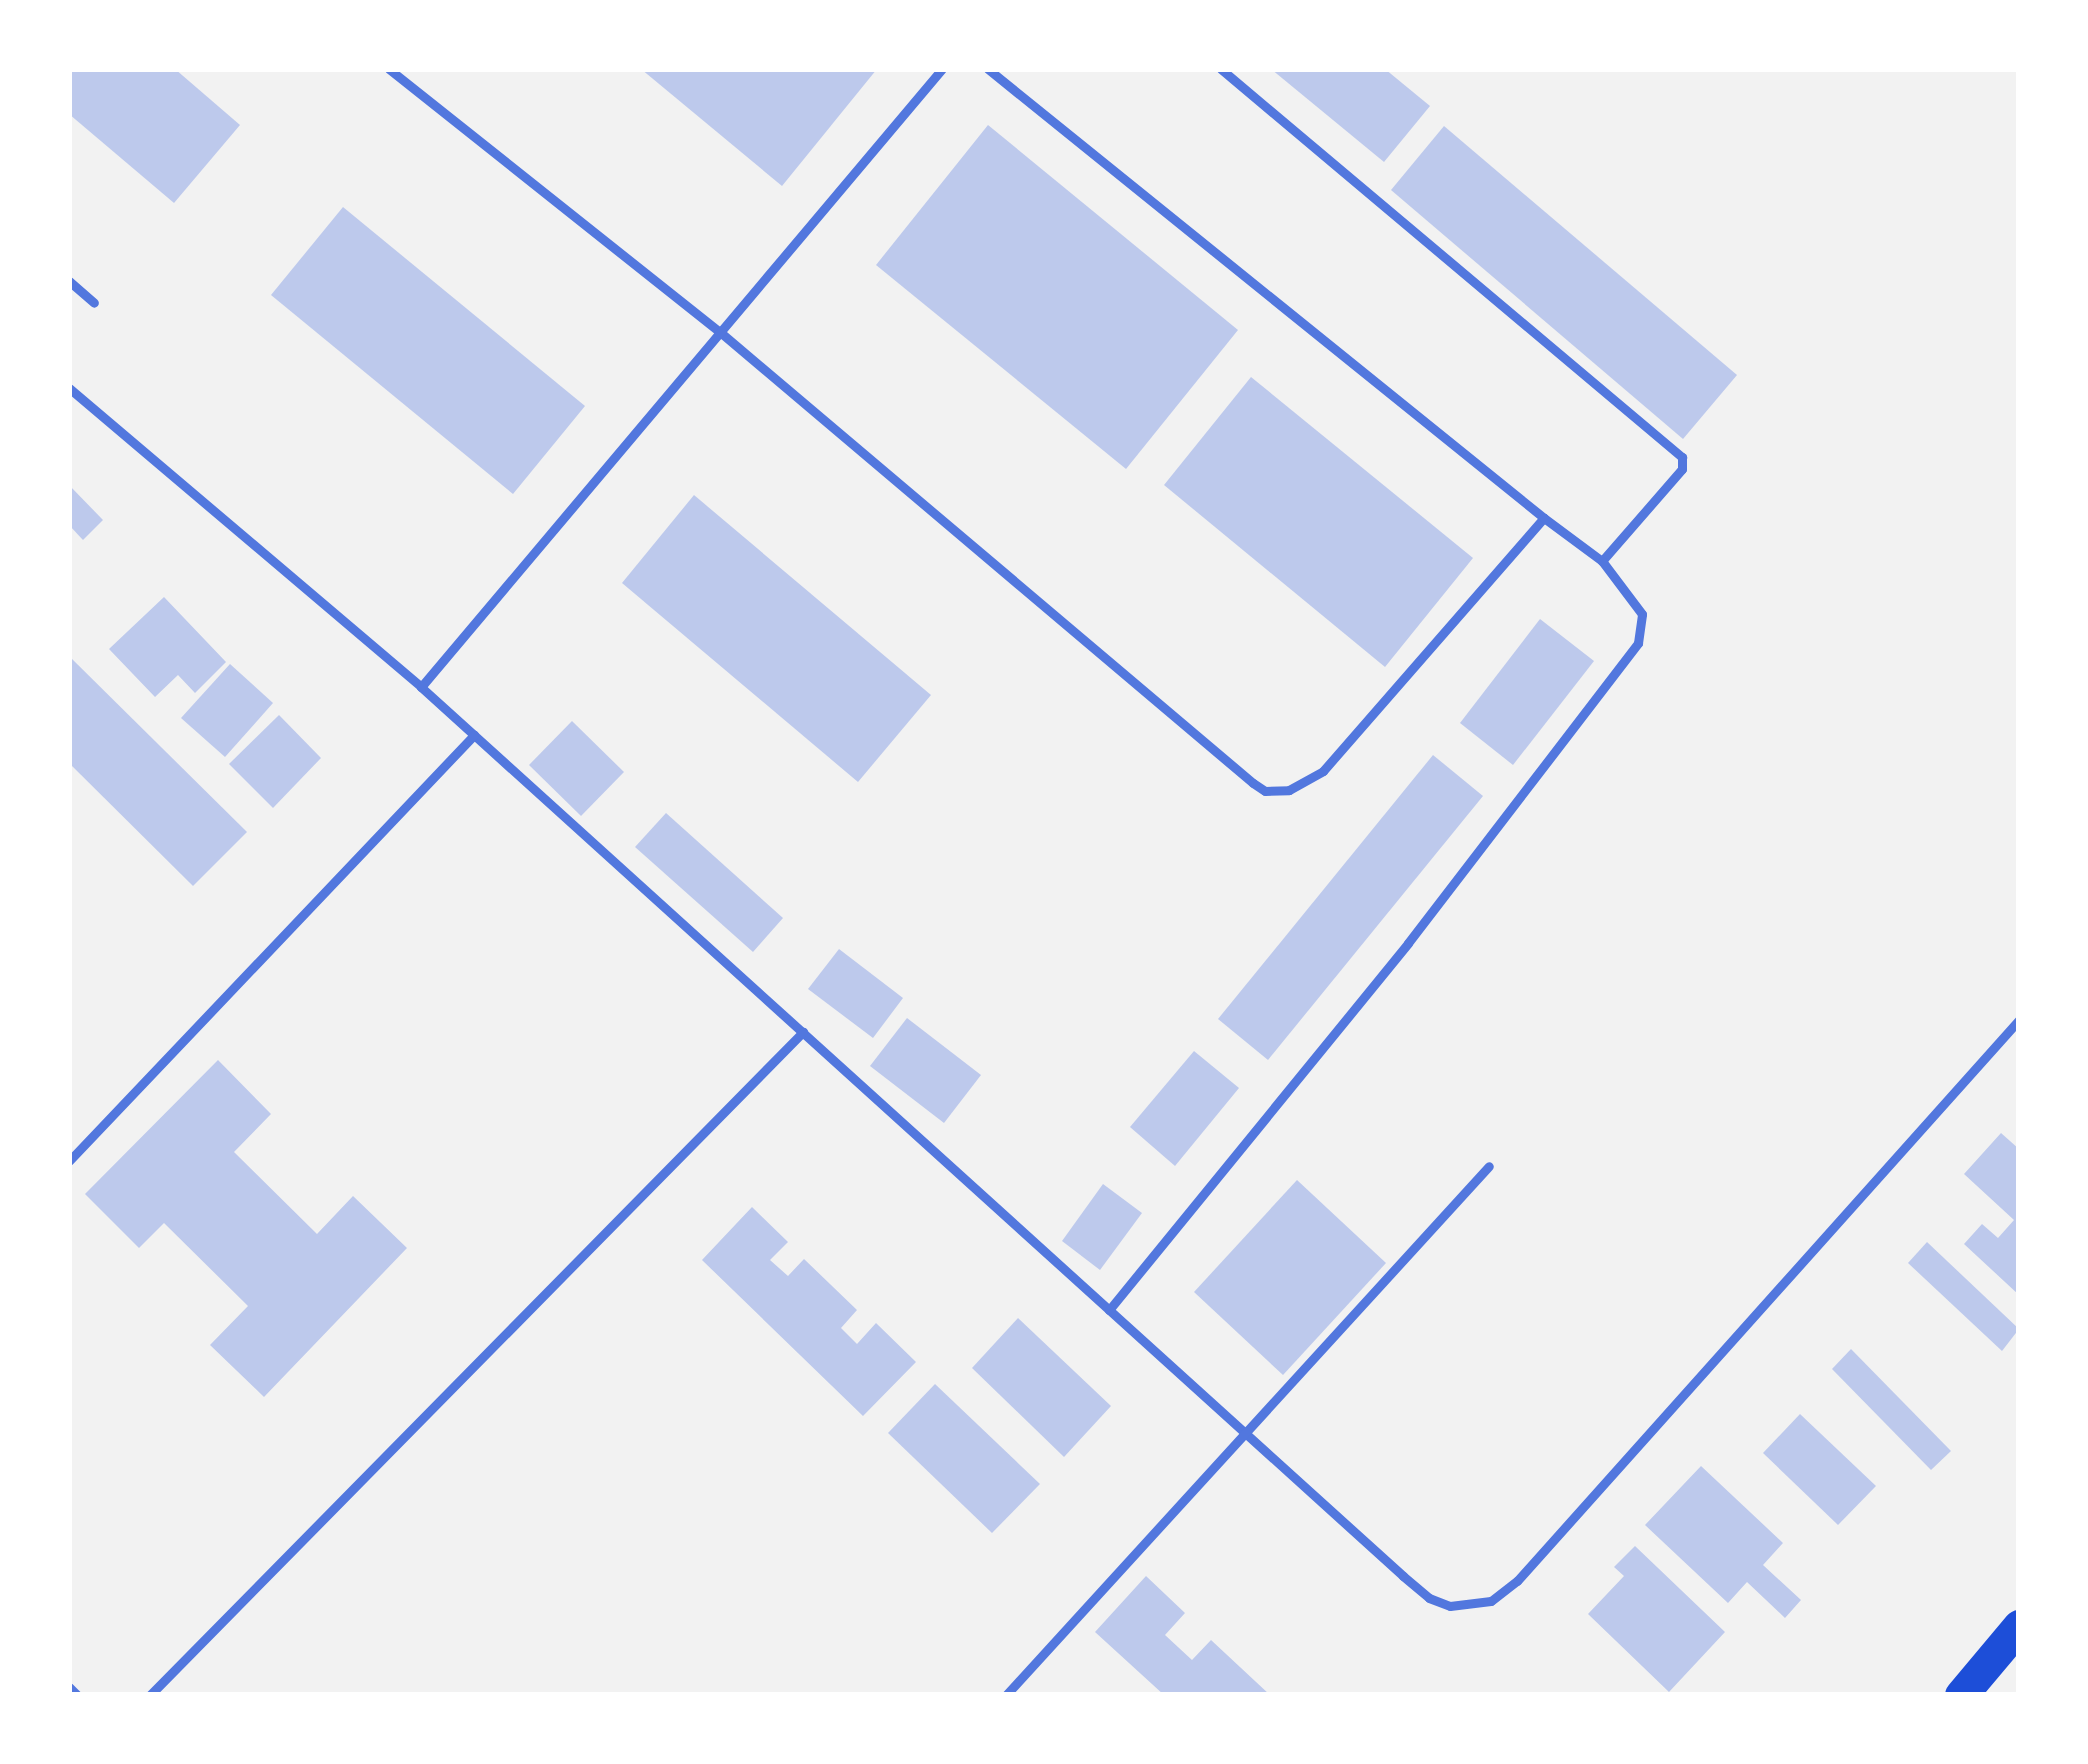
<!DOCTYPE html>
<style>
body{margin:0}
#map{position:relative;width:2088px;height:1764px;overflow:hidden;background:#f2f2f2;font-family:"Times New Roman",serif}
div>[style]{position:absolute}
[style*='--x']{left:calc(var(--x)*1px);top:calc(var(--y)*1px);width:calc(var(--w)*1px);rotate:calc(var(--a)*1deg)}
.building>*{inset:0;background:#bdc9ec}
.service>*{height:9px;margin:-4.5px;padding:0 4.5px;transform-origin:4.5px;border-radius:4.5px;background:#5277de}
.trunk>*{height:33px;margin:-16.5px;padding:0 16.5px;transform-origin:16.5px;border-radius:16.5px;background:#1d4ed8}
span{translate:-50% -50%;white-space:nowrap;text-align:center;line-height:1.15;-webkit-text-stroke:12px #fff;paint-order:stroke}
.frame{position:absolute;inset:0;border:72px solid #fff;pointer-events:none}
</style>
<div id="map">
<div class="building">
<i style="clip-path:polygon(69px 69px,175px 69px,240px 125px,174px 203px,69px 114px)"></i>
<i style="clip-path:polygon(641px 69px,877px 69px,782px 186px)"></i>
<i style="clip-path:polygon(1271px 69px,1385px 69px,1430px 106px,1384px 162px)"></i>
<i style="clip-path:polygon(988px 125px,1238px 330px,1126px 469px,876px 265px)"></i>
<i style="clip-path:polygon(1444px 126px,1737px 375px,1683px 439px,1391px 190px)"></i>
<i style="clip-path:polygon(343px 207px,585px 406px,513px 494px,271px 295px)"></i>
<i style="clip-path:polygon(1251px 377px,1473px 558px,1385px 667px,1164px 485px)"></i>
<i style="clip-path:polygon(69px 485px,103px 520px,83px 540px,69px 525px)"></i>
<i style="clip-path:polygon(694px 495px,931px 695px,858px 782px,622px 583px)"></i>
<i style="clip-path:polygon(164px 597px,226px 662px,195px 693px,178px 675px,155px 697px,109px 649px)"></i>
<i style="clip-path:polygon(1540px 619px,1594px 661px,1513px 765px,1460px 723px)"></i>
<i style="clip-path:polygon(69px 656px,247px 832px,193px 886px,69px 763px)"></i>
<i style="clip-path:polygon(230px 664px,273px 703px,225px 757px,181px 718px)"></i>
<i style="clip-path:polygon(279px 715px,321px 758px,273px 808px,229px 764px)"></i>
<i style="clip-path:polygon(572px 721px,624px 772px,581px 816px,529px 765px)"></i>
<i style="clip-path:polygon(1433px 755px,1483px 796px,1268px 1060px,1218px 1019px)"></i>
<i style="clip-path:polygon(666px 813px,783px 918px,753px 952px,635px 847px)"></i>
<i style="clip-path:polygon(839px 949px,903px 998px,873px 1038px,808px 989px)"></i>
<i style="clip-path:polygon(907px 1018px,981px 1075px,944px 1123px,870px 1066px)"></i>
<i style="clip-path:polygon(1194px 1051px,1239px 1088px,1175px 1166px,1130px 1127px)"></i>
<i style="clip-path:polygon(218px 1060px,271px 1114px,234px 1152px,317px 1234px,353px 1196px,407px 1248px,264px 1397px,210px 1345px,248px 1306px,164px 1223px,139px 1248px,85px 1194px)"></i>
<i style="clip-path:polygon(2001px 1133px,2019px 1149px,2019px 1295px,1964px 1244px,1982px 1224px,1998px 1238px,2014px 1220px,1964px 1174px)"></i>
<i style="clip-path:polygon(1297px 1180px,1386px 1263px,1283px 1375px,1194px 1292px)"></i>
<i style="clip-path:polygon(1103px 1184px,1142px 1213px,1100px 1270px,1062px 1241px)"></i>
<i style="clip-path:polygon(752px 1207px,788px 1242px,770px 1260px,788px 1276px,804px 1259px,857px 1310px,841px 1328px,857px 1344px,876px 1323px,916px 1362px,863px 1416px,702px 1260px)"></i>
<i style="clip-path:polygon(1927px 1242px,2019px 1329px,2002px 1351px,1908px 1263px)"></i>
<i style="clip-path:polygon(1018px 1318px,1111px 1406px,1064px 1457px,972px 1368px)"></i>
<i style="clip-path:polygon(1851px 1349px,1951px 1451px,1931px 1470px,1832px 1369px)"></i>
<i style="clip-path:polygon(935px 1384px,1040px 1484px,992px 1533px,888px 1433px)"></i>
<i style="clip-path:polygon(1800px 1414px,1876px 1486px,1838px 1525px,1763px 1453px)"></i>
<i style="clip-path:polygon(1701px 1466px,1783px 1543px,1763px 1565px,1801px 1600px,1785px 1618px,1747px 1582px,1728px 1603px,1645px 1525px)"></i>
<i style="clip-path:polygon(1635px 1546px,1725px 1632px,1669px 1692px,1588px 1614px,1624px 1576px,1614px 1567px)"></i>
<i style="clip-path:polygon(1146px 1576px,1185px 1613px,1165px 1635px,1192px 1660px,1211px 1640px,1270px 1695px,1164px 1695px,1095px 1632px)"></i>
</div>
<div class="service">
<i style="--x:389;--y:69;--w:423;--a:38.5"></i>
<i style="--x:720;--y:332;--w:698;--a:40.24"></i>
<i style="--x:1253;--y:783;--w:14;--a:34"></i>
<i style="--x:1265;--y:791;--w:24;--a:-2"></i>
<i style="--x:1289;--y:790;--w:39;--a:-29"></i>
<i style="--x:1323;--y:771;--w:336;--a:-48.9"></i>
<i style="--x:1544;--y:518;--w:715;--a:-141.08"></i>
<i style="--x:1221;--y:69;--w:603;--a:40.09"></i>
<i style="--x:1682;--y:457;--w:12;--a:90"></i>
<i style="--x:1682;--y:469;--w:122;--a:131"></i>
<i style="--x:1602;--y:561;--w:72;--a:-143.4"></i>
<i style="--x:69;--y:281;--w:33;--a:41"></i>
<i style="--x:69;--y:388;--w:462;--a:40.3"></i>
<i style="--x:421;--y:687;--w:1325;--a:42.15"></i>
<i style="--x:1403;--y:1576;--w:34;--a:40"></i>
<i style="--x:1429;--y:1598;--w:22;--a:21"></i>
<i style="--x:1450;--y:1606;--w:41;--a:-7"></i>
<i style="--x:1491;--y:1601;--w:33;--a:-38"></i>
<i style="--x:1517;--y:1581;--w:753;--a:-48.18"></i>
<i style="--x:421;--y:687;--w:808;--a:-49.87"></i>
<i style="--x:69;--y:1161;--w:588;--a:-46.45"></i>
<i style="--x:1109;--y:1310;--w:473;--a:-50.8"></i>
<i style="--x:1408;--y:943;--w:378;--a:-52.5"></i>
<i style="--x:1638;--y:643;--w:29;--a:-82"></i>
<i style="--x:1642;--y:614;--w:66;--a:-127"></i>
<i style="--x:69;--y:1687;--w:11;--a:45"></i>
<i style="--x:150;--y:1695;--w:931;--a:-45.44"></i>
<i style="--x:1006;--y:1695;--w:716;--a:-47.6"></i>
</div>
<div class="trunk">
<i style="--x:1961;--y:1695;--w:90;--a:-50"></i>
</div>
<div class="frame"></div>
</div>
